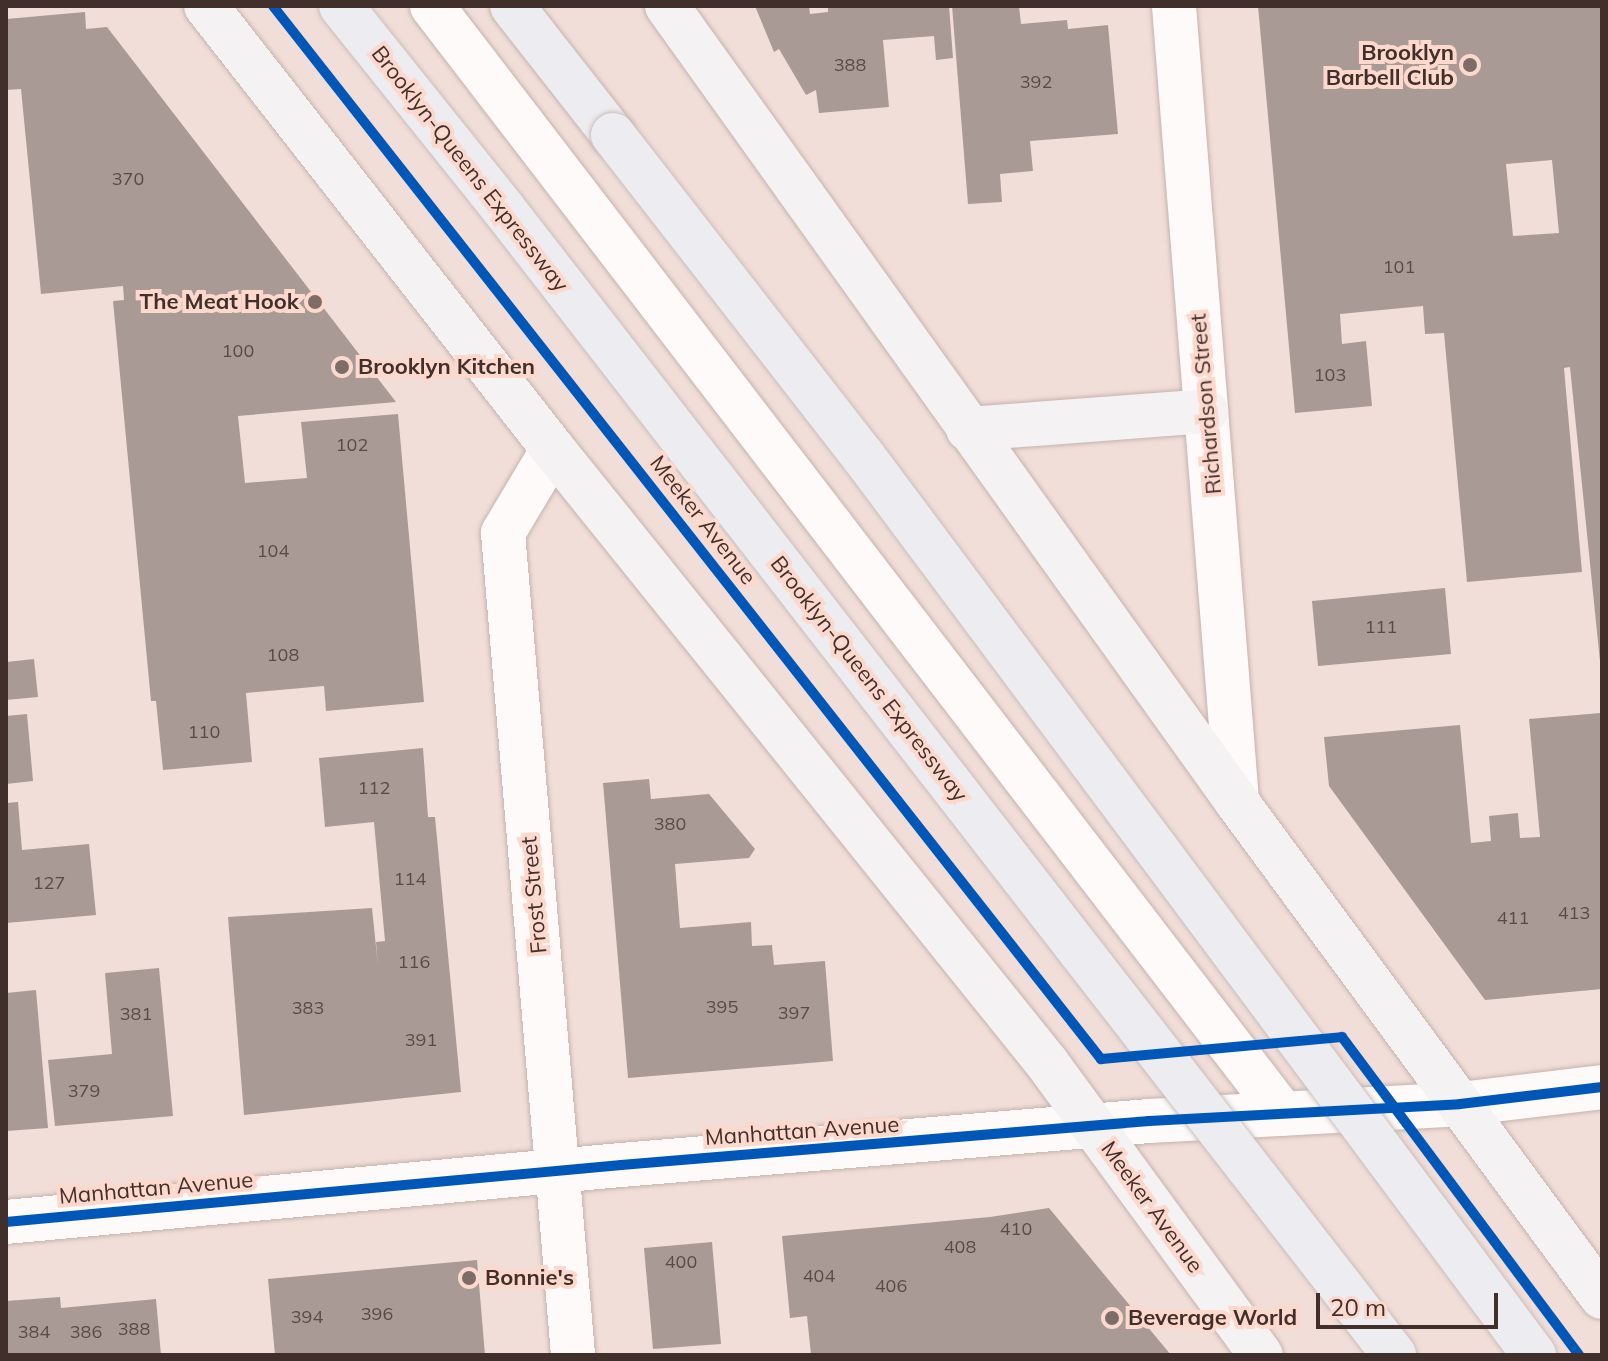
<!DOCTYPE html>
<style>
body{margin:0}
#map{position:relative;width:1608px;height:1361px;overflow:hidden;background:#f2ded8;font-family:Mulish,sans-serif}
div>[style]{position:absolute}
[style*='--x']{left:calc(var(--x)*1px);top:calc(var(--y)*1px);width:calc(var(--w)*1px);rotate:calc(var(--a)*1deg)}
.building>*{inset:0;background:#aa9a95}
.roads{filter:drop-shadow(0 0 2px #c4b3ae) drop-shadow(0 0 2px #c4b3ae)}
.minor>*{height:44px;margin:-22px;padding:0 22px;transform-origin:22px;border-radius:22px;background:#fdfaf9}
.major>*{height:44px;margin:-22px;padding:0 22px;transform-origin:22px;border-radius:22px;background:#f4f2f3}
.highway>*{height:44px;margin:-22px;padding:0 22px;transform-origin:22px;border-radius:22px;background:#edecf0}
.bridges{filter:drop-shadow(0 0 2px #c9beba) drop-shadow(0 0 2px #c9beba)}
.highway-bridge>*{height:44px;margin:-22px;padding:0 22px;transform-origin:22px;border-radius:22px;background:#edecf0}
.cycleway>*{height:10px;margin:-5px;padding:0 5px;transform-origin:5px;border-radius:5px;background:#0057b8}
.dots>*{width:22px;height:22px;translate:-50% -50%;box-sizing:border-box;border:4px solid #fcd8cd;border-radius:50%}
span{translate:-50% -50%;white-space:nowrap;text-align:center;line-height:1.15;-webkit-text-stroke:8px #fcd8cd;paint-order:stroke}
.number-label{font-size:18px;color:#5a4a45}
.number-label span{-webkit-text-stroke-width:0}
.poi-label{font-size:22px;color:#402f2a;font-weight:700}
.right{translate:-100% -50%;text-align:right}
.left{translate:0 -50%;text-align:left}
.street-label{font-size:22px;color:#402f2a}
.frame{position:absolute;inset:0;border:8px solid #402f2a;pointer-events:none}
.scale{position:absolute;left:1316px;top:1293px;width:182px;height:36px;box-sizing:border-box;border:4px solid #402f2a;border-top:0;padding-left:10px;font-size:24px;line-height:28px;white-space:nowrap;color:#402f2a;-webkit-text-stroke:6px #fcd8cd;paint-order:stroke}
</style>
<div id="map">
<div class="building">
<i style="clip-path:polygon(755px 6px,809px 6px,810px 14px,828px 12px,828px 6px,949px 6px,953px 58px,936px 60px,934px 36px,883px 40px,889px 107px,819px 113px,816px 90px,806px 95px,779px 49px,774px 52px)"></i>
<i style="clip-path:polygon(952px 6px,1019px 6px,1021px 24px,1067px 20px,1068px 29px,1108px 25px,1118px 134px,1030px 141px,1033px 171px,1000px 174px,1002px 202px,968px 204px)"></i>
<i style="clip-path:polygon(evenodd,1258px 6px,1602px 6px,1602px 681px,1570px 367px,1564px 368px,1582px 572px,1467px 582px,1444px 333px,1425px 334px,1423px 306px,1340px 314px,1342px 344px,1366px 341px,1372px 406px,1295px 413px,1258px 6px,1552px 160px,1559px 233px,1513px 236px,1506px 164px,1552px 160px)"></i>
<i style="clip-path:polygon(85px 12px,86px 29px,107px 27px,396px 402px,238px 416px,245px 483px,307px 478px,301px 422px,398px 414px,424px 702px,326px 711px,324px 686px,246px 693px,252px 762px,163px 770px,156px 701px,151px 701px,113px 301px,124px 300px,123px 286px,41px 294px,21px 89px,6px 90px,6px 19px)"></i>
<i style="clip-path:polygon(1445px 588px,1451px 654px,1318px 666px,1312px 601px)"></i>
<i style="clip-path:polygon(34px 659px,38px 697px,6px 700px,6px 662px)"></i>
<i style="clip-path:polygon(1601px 713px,1602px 989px,1485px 1000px,1329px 786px,1324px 737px,1460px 725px,1471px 843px,1491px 841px,1489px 816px,1518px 813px,1520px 838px,1540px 837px,1529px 719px)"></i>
<i style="clip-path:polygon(27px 714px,33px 781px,6px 784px,6px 716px)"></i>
<i style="clip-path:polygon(423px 748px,428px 817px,435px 817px,461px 1092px,244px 1115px,228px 917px,372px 908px,378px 966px,376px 942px,385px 941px,374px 822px,325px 827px,319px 758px)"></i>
<i style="clip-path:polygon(649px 779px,651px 799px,709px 794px,755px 849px,749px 858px,675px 864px,680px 928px,751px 922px,752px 946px,772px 945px,774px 965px,825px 961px,833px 1061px,628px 1078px,603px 783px)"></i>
<i style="clip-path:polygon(18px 802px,22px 850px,89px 844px,96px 915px,6px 923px,6px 803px)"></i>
<i style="clip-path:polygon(159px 968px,173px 1116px,55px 1126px,48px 1060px,112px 1054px,105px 973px)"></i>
<i style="clip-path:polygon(36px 990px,48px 1128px,6px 1131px,6px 993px)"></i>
<i style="clip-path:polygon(1049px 1208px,1171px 1355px,811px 1355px,807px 1316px,790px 1318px,782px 1236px,990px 1217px)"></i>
<i style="clip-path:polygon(712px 1242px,721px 1344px,653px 1349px,644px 1248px)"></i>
<i style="clip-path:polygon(477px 1260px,485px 1355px,275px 1355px,268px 1279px)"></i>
<i style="clip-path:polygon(60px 1297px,61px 1308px,156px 1299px,161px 1355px,6px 1355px,6px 1301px)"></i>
</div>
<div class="roads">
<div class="minor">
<i style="--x:432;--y:6;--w:1397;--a:52.47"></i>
<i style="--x:1174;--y:6;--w:798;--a:85.47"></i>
<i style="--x:553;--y:449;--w:98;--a:120.8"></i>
<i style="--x:503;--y:533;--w:825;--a:85.13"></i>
<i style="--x:6;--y:1222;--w:618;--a:-5.3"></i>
<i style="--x:621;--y:1165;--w:530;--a:-4.76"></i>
<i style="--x:1149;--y:1121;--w:311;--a:-3.1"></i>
<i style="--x:1460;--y:1104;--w:143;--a:-6.8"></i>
</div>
<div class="major">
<i style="--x:206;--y:6;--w:563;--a:51.93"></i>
<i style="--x:553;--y:449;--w:788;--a:51.18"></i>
<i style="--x:1047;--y:1063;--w:362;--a:53.8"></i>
<i style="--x:667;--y:6;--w:979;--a:54.39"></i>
<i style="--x:1237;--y:802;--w:615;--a:53.6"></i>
<i style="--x:968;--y:429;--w:239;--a:-4.3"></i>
</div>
<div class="highway">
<i style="--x:512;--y:6;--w:164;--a:51.9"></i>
</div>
</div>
<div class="bridges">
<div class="highway-bridge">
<i style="--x:341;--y:6;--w:258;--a:51.3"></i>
<i style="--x:502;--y:207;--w:1454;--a:52.15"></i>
<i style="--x:613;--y:135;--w:407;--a:52.1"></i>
<i style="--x:863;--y:456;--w:1122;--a:53.26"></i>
</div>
</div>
<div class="cycleway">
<i style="--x:273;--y:6;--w:1340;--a:51.82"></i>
<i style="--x:1101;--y:1059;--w:242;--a:-5.2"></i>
<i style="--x:1342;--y:1037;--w:397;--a:53.3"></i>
<i style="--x:6;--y:1222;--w:618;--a:-5.3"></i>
<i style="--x:621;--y:1165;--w:530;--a:-4.76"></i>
<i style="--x:1149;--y:1121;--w:311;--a:-3.1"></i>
<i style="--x:1460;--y:1104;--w:143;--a:-6.8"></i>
</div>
<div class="dots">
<i style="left:1470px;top:65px;background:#7e6c67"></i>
<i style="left:315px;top:302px;background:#7e6c67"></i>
<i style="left:342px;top:367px;background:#7e6c67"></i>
<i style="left:469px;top:1278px;background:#7e6c67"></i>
<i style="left:1112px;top:1318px;background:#7e6c67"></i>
</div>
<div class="number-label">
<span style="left:850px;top:65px">388</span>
<span style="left:1036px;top:82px">392</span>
<span style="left:128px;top:179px">370</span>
<span style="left:1399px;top:267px">101</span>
<span style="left:238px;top:351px">100</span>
<span style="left:1330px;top:375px">103</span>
<span style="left:352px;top:445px">102</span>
<span style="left:273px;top:551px">104</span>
<span style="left:1381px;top:627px">111</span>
<span style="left:283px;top:655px">108</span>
<span style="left:204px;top:732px">110</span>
<span style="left:374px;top:788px">112</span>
<span style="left:670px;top:824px">380</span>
<span style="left:410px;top:879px">114</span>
<span style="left:49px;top:883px">127</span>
<span style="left:1574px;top:913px">413</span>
<span style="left:1513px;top:918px">411</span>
<span style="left:414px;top:962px">116</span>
<span style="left:722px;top:1007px">395</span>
<span style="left:308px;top:1008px">383</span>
<span style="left:794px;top:1013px">397</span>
<span style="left:136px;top:1014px">381</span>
<span style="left:421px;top:1040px">391</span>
<span style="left:84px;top:1091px">379</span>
<span style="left:1016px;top:1229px">410</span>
<span style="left:960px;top:1247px">408</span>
<span style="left:681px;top:1262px">400</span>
<span style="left:819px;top:1276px">404</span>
<span style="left:891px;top:1286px">406</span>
<span style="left:377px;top:1314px">396</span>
<span style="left:307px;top:1317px">394</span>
<span style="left:134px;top:1329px">388</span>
<span style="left:34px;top:1332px">384</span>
<span style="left:86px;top:1332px">386</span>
</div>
<div class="poi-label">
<span class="right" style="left:1454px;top:65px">Brooklyn<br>Barbell Club</span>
<span class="right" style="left:299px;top:302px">The Meat Hook</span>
<span class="left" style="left:358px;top:367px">Brooklyn Kitchen</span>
<span class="left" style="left:485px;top:1278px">Bonnie's</span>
<span class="left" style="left:1128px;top:1318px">Beverage World</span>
</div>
<div class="street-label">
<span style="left:470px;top:169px;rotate:52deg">Brooklyn-Queens Expressway</span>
<span style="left:1206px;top:404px;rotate:-95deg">Richardson Street</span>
<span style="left:703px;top:520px;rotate:52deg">Meeker Avenue</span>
<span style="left:869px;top:679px;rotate:52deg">Brooklyn-Queens Expressway</span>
<span style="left:534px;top:895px;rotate:-95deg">Frost Street</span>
<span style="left:802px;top:1131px;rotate:-4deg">Manhattan Avenue</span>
<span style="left:156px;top:1188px;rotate:-5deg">Manhattan Avenue</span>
<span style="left:1152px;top:1207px;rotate:54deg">Meeker Avenue</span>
</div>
<div class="frame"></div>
<div class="scale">20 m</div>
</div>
